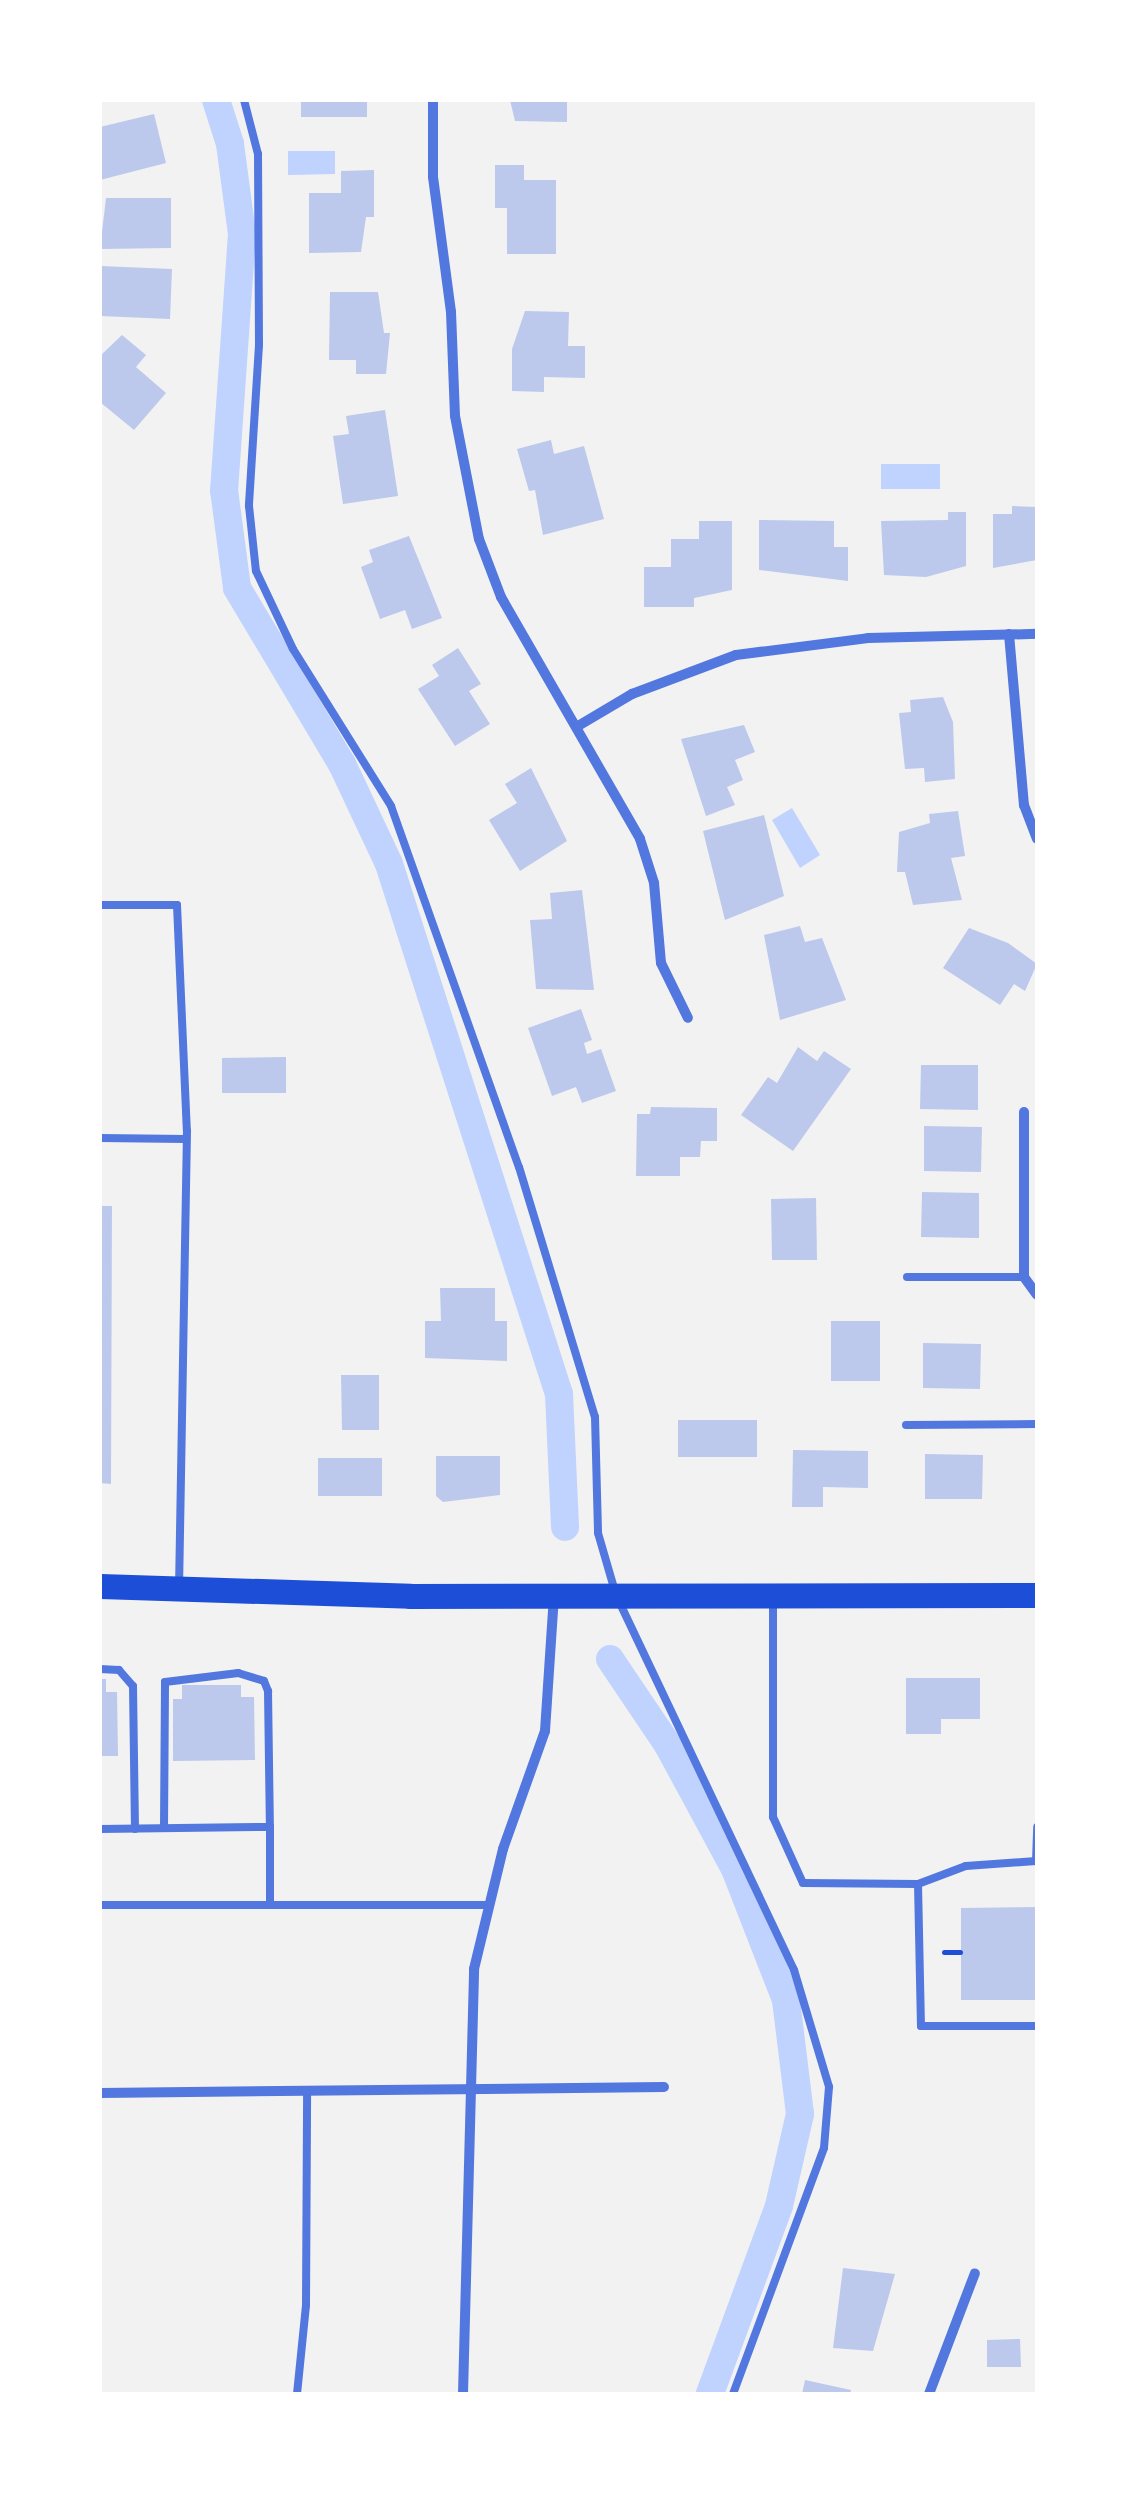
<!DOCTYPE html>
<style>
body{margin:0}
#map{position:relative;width:1137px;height:2494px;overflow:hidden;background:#f2f2f2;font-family:"PT Sans",sans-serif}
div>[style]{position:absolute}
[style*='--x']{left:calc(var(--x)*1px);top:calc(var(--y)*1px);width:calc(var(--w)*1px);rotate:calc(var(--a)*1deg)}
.water>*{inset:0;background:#bfd3fe}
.canal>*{height:28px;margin:-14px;padding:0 14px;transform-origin:14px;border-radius:14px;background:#bfd3fe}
.building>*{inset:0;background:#bdc9ec}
.path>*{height:5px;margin:-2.5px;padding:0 2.5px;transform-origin:2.5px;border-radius:2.5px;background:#1d4ed8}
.service>*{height:8px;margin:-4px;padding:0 4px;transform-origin:4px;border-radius:4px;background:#5277de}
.minor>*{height:10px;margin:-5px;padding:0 5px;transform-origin:5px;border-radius:5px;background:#5277de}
.primary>*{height:25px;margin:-12.5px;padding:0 12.5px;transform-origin:12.5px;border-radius:12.5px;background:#1d4ed8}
span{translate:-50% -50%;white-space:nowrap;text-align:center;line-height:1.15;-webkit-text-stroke:10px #fff;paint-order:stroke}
.frame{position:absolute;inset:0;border:102px solid #fff;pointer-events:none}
</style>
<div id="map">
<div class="water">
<i style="clip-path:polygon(288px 151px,335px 151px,335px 174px,288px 175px)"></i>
<i style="clip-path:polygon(881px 464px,940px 464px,940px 489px,881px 489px)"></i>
<i style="clip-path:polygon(792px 808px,820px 855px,800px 868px,772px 820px)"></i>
</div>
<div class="canal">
<i style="--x:216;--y:100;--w:46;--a:72.3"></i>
<i style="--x:230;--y:144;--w:91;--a:82.4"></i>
<i style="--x:242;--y:234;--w:257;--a:94"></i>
<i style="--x:224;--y:490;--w:99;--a:82.4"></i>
<i style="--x:237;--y:588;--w:205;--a:59.2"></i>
<i style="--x:342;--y:764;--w:110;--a:64.8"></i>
<i style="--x:389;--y:864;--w:557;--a:72.22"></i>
<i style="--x:559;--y:1394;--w:133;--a:87.4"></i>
<i style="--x:610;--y:1659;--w:104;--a:56"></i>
<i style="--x:668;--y:1745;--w:141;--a:61.6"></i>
<i style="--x:735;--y:1869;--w:141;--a:68.7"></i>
<i style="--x:786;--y:2000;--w:115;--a:83"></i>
<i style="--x:800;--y:2114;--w:94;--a:102.9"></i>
<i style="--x:779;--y:2206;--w:200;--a:110.2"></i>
</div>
<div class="building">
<i style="clip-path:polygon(301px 100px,367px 100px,367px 117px,301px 117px)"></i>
<i style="clip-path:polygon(510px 100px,567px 100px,567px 122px,515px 121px)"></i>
<i style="clip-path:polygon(154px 114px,166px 163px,100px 180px,100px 127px)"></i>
<i style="clip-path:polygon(495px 165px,524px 165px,524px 180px,556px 180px,556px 254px,507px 254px,507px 208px,495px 208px)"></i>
<i style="clip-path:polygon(374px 170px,374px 217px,366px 217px,361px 252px,309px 253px,309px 193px,341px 193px,341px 171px)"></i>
<i style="clip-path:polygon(106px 198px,171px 198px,171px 248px,100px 249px)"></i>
<i style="clip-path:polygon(100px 266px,172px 269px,170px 319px,100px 316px)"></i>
<i style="clip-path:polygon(330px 292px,378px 292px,384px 333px,390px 333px,386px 374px,356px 374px,356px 360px,329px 360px)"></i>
<i style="clip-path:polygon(525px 311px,569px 312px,568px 346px,585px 346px,585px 378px,544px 377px,544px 392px,512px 391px,512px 349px)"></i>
<i style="clip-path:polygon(122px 335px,146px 355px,136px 367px,166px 393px,134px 430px,100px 402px,100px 356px)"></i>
<i style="clip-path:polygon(385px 410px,398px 496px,343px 504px,333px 436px,349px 434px,346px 416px)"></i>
<i style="clip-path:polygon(551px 440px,554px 454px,584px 446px,604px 519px,543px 535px,535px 490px,529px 491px,517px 449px)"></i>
<i style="clip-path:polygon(1012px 506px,1037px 507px,1037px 560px,993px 568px,993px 514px,1012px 514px)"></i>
<i style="clip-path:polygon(948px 512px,966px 512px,966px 566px,926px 577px,884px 575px,881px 521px,948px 520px)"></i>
<i style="clip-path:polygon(759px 520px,834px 521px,834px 547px,848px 547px,848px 581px,759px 570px)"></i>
<i style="clip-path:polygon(699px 521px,732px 521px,732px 590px,694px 598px,694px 607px,644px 607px,644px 567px,671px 567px,671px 539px,699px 539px)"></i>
<i style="clip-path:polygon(409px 536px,442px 618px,412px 629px,405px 610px,380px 619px,361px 567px,373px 562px,369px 550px)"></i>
<i style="clip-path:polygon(458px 648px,481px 684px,469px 691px,490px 724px,455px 746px,418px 689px,439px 676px,432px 665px)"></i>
<i style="clip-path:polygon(943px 697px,953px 722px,955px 779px,925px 782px,924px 768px,905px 769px,899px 713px,911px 712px,910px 700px)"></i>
<i style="clip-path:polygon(744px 725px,755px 752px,735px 760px,743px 780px,727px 787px,735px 805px,706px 816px,681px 739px)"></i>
<i style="clip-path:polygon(531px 768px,567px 841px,520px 871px,489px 820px,517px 803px,505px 784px)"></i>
<i style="clip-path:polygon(958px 811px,965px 856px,951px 858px,962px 900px,913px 905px,905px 872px,897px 872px,899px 832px,930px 823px,929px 814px)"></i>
<i style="clip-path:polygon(764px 815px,784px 896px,725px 920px,703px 831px)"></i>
<i style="clip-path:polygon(582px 890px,594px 990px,536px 989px,530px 920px,552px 919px,550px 893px)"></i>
<i style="clip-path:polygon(800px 926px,805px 942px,822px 938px,846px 1000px,780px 1020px,764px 935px)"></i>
<i style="clip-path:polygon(969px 928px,1008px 943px,1037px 964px,1025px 991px,1014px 984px,1000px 1005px,943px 968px)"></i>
<i style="clip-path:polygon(581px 1009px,592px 1040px,584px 1043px,587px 1054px,601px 1049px,616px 1091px,582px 1103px,576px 1087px,552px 1096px,528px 1028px)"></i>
<i style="clip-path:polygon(798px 1047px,817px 1061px,824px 1051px,851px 1069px,793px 1151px,741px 1115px,768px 1077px,777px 1083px)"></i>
<i style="clip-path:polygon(286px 1057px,286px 1093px,222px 1093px,222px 1058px)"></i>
<i style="clip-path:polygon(921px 1065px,978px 1065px,978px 1110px,920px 1109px)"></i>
<i style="clip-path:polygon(651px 1107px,717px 1108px,717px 1141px,701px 1141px,700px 1157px,680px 1157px,680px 1176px,636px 1176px,637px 1114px,650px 1114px)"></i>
<i style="clip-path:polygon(924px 1126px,982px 1127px,981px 1172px,924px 1171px)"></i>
<i style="clip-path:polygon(922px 1192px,979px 1193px,979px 1238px,921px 1237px)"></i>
<i style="clip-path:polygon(816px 1198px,817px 1260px,772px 1260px,771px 1199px)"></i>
<i style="clip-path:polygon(100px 1206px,112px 1206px,111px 1484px,100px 1483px)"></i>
<i style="clip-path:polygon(440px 1288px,495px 1288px,495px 1321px,507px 1321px,507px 1361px,425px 1358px,425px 1321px,441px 1321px)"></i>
<i style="clip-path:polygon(831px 1321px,880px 1321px,880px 1381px,831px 1381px)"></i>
<i style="clip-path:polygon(923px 1343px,981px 1344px,980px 1389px,923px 1388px)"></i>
<i style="clip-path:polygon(341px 1375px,379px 1375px,379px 1430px,342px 1430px)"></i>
<i style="clip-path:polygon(678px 1420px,757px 1420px,757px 1457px,678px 1457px)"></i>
<i style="clip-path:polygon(793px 1450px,868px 1451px,868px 1488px,823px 1487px,823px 1507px,792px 1507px)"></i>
<i style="clip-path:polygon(925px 1454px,983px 1455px,982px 1499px,925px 1499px)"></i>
<i style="clip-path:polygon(436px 1456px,500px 1456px,500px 1495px,443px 1502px,436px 1496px)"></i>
<i style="clip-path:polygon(318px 1458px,382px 1458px,382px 1496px,318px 1496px)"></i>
<i style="clip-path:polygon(906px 1678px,980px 1678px,980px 1719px,941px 1719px,941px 1734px,906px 1734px)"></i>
<i style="clip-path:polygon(100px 1679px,106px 1679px,106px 1692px,117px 1692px,118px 1756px,100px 1756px)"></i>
<i style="clip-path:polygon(182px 1685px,241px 1685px,241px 1697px,254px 1697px,255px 1760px,173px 1761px,173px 1699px,182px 1699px)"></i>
<i style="clip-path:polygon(1037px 1907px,1037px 2000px,961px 2000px,961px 1908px)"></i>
<i style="clip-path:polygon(843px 2268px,895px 2274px,873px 2351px,833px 2348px)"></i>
<i style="clip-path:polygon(1020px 2339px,1021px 2367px,987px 2367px,987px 2340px)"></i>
<i style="clip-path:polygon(805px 2380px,851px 2390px,850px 2394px,802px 2394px)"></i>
</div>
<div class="path">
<i style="--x:944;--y:1952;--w:16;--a:0"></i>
</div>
<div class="service">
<i style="--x:244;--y:100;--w:56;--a:75.5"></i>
<i style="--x:258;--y:154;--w:191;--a:89.7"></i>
<i style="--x:259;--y:345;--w:161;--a:93.6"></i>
<i style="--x:249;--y:506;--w:65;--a:83.9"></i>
<i style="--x:256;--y:571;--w:86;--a:64.6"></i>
<i style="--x:293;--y:649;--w:185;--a:58"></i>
<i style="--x:391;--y:806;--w:383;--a:70.5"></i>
<i style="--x:519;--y:1167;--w:261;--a:73.1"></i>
<i style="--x:595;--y:1417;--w:116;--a:88.5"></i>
<i style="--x:598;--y:1533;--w:65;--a:73.8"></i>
<i style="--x:616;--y:1595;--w:415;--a:64.6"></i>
<i style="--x:794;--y:1970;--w:122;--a:73.3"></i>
<i style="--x:829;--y:2087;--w:61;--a:94.7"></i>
<i style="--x:824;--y:2148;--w:262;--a:110.3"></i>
<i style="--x:100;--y:905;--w:77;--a:0"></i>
<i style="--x:177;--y:905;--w:226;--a:87.5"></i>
<i style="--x:187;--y:1131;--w:452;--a:91"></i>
<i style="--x:100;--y:1138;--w:86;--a:0.7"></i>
<i style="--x:907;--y:1277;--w:117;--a:0"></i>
<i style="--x:906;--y:1425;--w:131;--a:-0.4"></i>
<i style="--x:773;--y:1601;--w:216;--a:90"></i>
<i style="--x:773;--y:1817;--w:72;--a:65.6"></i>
<i style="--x:803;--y:1883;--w:115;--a:0.5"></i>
<i style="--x:918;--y:1884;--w:51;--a:-20.6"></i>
<i style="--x:966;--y:1866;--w:70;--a:-4.1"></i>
<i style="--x:1036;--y:1861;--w:34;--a:-88"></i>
<i style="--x:100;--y:1669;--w:19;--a:3"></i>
<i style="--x:119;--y:1670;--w:21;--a:49"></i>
<i style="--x:133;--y:1686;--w:143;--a:89.2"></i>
<i style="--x:164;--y:1828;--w:146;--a:-89.6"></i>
<i style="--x:165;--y:1682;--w:74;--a:-7"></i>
<i style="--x:238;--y:1673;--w:27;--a:17"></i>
<i style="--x:264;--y:1681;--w:11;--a:68"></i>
<i style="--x:268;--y:1691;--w:136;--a:89.2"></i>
<i style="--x:100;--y:1829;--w:170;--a:-0.7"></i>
<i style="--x:270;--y:1827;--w:78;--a:90"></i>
<i style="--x:918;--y:1884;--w:142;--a:88.8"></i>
<i style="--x:921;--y:2026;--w:116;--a:0"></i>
<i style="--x:100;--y:1905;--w:388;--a:0"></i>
<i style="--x:297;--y:2394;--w:89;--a:-84.2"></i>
<i style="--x:306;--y:2305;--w:213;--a:-89.7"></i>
</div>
<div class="minor">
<i style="--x:433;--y:100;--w:77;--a:90"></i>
<i style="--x:433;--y:177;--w:136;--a:82.4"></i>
<i style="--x:451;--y:312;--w:104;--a:87.8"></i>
<i style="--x:455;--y:416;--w:125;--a:79"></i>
<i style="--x:479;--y:539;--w:62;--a:69.2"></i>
<i style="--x:501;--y:597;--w:279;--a:60.1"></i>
<i style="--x:640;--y:839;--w:46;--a:72.3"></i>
<i style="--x:654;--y:883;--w:80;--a:85"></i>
<i style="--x:661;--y:963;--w:61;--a:63.9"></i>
<i style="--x:1009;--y:634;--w:172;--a:85"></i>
<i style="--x:1024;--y:805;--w:36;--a:69"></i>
<i style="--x:578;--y:726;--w:63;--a:-30.7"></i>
<i style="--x:632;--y:694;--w:111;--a:-20.6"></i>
<i style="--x:736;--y:655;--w:133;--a:-7.3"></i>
<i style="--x:868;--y:638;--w:169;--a:-1.4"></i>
<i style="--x:1024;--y:1112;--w:165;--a:90"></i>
<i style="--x:1024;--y:1277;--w:22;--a:54"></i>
<i style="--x:100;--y:2093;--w:564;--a:-0.61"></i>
<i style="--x:463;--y:2394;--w:425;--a:-88.5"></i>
<i style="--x:474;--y:1969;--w:123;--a:-76.4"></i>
<i style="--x:503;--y:1849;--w:125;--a:-70.4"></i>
<i style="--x:545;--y:1731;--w:134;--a:-86.2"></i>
<i style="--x:929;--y:2394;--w:129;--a:-69.2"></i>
</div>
<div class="primary">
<i style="--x:100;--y:1586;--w:310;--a:1.8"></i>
<i style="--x:410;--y:1596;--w:627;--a:-0.09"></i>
</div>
<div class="frame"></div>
</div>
